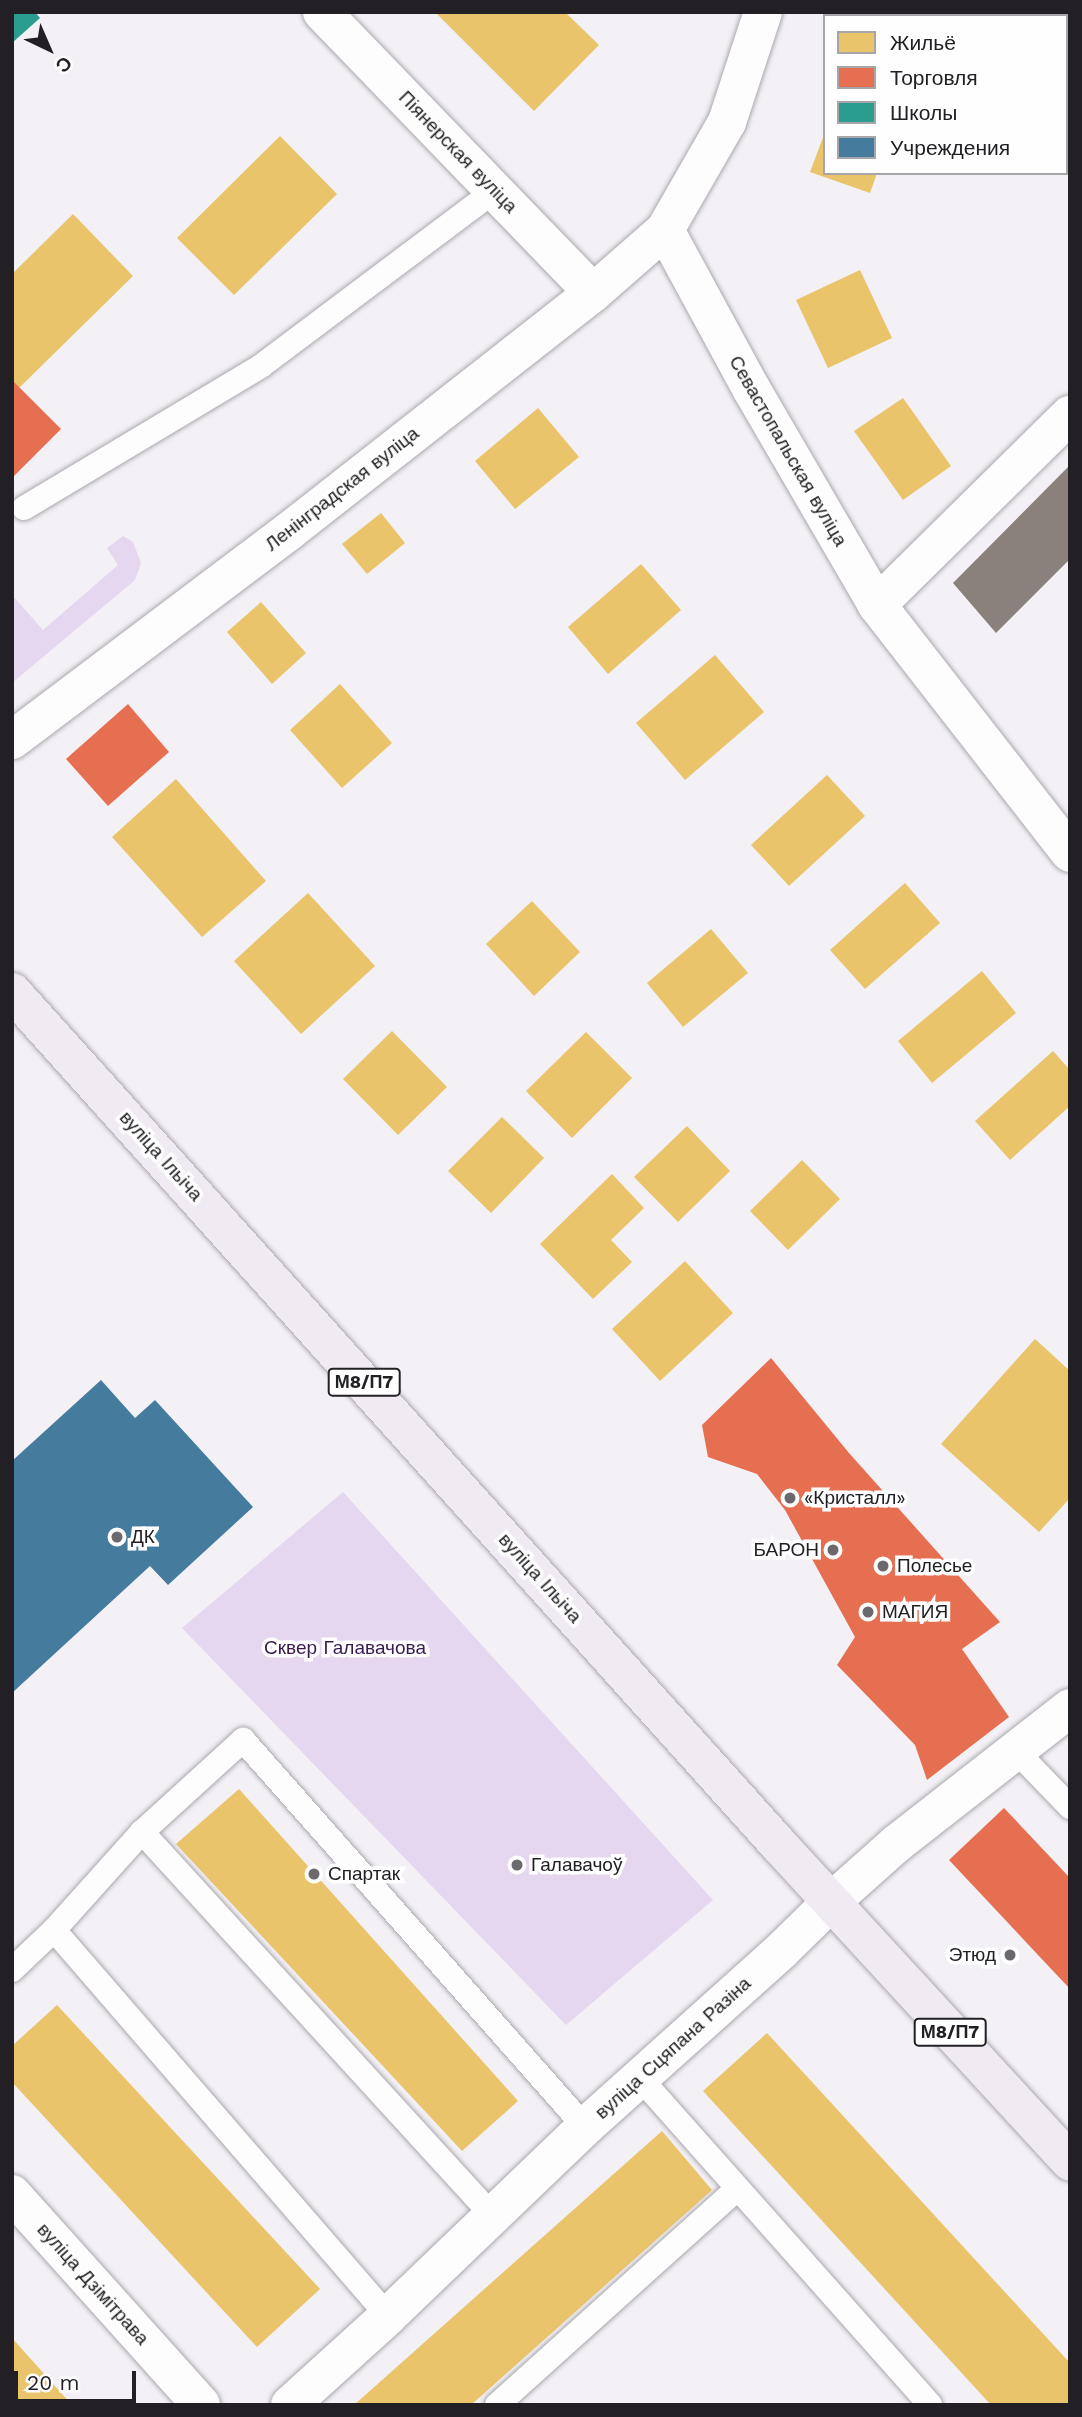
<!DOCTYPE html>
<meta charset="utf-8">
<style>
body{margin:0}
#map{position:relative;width:1082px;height:2417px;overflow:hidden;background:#f3f0f6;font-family:"Work Sans",sans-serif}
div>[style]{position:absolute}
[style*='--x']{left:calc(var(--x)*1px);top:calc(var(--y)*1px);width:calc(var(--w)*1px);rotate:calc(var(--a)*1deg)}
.green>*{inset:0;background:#e4d7ef}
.homes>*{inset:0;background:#e9c46a}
.shops>*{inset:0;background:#e76f51}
.schools>*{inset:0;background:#2a9d8f}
.public>*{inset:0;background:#457b9d}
.industry>*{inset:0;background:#8a817c}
.roads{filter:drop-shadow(0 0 2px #aba8ad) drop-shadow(0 0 2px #aba8ad)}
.service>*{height:24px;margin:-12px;padding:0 12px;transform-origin:12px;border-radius:12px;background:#fdfdfe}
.minor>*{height:38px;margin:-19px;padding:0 19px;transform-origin:19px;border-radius:19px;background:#fdfdfe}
.tertiary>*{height:38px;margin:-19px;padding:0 19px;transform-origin:19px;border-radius:19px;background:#fdfdfe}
.primary>*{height:38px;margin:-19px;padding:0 19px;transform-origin:19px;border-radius:19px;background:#f0ebf3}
.dots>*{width:19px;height:19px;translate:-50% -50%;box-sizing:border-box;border:4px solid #fefefe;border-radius:50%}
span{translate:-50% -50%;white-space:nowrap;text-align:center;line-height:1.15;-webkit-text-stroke:7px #fefefe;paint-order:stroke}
.shield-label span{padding:2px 5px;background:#fefefe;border:2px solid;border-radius:5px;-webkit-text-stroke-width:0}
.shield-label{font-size:18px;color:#222024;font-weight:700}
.street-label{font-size:19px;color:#222024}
.poi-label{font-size:19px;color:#222024}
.left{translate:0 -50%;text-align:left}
.right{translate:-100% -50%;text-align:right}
.park-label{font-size:19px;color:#381b4e}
.frame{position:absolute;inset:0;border:14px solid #222024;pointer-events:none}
.legend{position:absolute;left:823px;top:14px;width:245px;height:161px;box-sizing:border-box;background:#fefefe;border:2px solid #a6a5a7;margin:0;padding:9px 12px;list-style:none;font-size:21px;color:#222024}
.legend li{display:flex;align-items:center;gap:14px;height:35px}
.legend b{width:35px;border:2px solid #a6a5a7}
.north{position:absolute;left:14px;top:14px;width:70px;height:70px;-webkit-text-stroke:5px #fefefe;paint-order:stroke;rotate:136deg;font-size:19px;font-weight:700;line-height:28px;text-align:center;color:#222024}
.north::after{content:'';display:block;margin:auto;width:24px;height:32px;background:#222024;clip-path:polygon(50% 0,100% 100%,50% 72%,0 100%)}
.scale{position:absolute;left:14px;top:2371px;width:122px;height:32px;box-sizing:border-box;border:4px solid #222024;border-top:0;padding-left:9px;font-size:21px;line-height:24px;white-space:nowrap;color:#222024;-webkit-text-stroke:5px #fefefe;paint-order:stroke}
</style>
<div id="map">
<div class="green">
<i style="clip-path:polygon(123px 536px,133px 542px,141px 563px,135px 580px,12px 683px,12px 595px,43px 630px,118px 565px,107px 548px)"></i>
<i style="clip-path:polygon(343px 1492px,713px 1900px,566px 2025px,182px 1628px)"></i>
</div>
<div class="homes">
<i style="clip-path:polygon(435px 12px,565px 12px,599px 45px,534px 111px)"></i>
<i style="clip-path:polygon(966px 12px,1041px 12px,1040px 16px,966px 16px)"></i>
<i style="clip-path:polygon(825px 132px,825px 173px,877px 173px,870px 193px,810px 172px)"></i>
<i style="clip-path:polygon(280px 136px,337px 194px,234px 295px,177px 238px)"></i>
<i style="clip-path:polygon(73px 214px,133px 276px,19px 388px,12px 380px,12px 274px)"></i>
<i style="clip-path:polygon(860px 270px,892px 338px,828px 368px,796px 300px)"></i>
<i style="clip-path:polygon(903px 398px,951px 466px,903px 500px,854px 431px)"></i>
<i style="clip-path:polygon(538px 408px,579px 457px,515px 509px,475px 461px)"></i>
<i style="clip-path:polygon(381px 513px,405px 543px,367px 574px,342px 544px)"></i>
<i style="clip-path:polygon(641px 564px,681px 610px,608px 674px,568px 627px)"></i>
<i style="clip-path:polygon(261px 602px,306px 653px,272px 684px,227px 632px)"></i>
<i style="clip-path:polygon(715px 655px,764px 712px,685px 780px,636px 723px)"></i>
<i style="clip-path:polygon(340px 684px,392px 743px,342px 788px,290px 730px)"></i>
<i style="clip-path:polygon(827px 775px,865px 816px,789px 886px,751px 845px)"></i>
<i style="clip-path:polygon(176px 779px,266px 881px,202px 937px,112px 837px)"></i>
<i style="clip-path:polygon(905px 883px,940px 923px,865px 989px,830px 950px)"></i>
<i style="clip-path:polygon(308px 893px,375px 966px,301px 1034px,234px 961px)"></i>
<i style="clip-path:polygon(532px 901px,580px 952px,534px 996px,486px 944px)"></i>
<i style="clip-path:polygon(711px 929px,748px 973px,683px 1027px,647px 983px)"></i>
<i style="clip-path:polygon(982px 971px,1016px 1013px,932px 1083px,898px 1041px)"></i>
<i style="clip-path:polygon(392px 1031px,447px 1087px,398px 1135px,343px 1079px)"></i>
<i style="clip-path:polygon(586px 1032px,632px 1078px,572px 1138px,526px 1091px)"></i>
<i style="clip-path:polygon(1053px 1051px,1070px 1070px,1070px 1106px,1010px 1160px,975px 1121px)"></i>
<i style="clip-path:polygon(502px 1117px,544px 1158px,491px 1213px,448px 1171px)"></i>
<i style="clip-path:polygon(687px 1126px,730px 1171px,678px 1222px,634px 1177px)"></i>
<i style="clip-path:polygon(802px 1160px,840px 1199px,788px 1250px,750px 1211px)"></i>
<i style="clip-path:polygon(612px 1174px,644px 1208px,611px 1240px,632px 1262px,593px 1299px,540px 1244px)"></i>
<i style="clip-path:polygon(685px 1261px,733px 1313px,660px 1381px,612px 1329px)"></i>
<i style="clip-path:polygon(1035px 1339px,1070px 1371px,1070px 1498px,1039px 1532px,941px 1444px)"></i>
<i style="clip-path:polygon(239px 1789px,518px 2101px,462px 2151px,176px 1844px)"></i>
<i style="clip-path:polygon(57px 2005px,320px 2289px,257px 2347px,12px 2082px,12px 2046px)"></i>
<i style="clip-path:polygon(767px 2033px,1070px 2363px,1070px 2405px,991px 2405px,703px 2091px)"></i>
<i style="clip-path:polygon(662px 2131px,712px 2190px,471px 2405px,354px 2405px)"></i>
<i style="clip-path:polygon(12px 2338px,72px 2405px,12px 2405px)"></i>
</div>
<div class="shops">
<i style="clip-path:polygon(12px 380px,61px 429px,12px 478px)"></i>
<i style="clip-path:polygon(128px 704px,169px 752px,108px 806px,66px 759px)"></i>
<i style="clip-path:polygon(771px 1358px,849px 1453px,1000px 1622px,962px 1649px,1009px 1717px,927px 1780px,915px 1745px,837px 1665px,855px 1637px,785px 1510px,757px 1474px,708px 1457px,702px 1425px)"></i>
<i style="clip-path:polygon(1004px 1808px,1070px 1878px,1070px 1989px,949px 1860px)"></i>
</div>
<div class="schools">
<i style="clip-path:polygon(12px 12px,35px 12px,40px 18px,12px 43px)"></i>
</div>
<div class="public">
<i style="clip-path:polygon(101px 1380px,135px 1418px,155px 1400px,253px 1507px,168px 1585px,150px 1566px,12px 1693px,12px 1461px)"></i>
</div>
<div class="industry">
<i style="clip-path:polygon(1070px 465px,1070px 559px,996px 633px,953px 583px)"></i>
</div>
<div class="roads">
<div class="service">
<i style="--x:24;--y:508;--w:276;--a:-30.9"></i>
<i style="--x:261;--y:366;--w:293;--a:-36.9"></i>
<i style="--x:1016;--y:1751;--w:78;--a:46"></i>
<i style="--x:54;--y:1930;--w:132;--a:-48.1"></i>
<i style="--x:12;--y:1970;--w:58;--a:-43.6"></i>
<i style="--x:54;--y:1930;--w:510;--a:49.13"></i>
<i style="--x:640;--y:2078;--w:437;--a:48.4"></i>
<i style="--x:492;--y:2215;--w:519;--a:-132.42"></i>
<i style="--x:142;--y:1832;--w:137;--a:-42.3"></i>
<i style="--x:243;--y:1740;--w:516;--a:48.53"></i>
<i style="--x:497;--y:2405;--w:321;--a:-42"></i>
</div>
<div class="minor">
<i style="--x:322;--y:12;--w:390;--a:46"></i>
<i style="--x:877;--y:605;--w:271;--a:-44.6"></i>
<i style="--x:12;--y:740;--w:346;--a:-37"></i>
<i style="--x:288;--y:532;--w:387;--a:-38.1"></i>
<i style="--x:593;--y:293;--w:96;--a:-41.2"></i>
<i style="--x:12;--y:2194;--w:283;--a:48.1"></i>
<i style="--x:290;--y:2405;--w:132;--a:-42.2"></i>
<i style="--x:388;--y:2316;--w:273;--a:-43.8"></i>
<i style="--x:585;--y:2127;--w:263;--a:-41.9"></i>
<i style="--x:781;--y:1951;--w:70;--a:-44.4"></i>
<i style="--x:831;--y:1902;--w:87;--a:-41.7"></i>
<i style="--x:896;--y:1844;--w:221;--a:-38"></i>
</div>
<div class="tertiary">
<i style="--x:763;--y:12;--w:116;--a:108.1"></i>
<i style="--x:727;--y:122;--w:125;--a:119.9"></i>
<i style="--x:665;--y:230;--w:182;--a:61.5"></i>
<i style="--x:752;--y:390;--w:249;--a:59.8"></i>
<i style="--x:877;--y:605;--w:314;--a:52.1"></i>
</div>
<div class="primary">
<i style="--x:12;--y:992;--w:1147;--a:48.04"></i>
<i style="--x:779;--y:1845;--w:430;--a:47.4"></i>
</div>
</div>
<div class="dots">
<i style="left:790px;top:1498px;background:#6b696e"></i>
<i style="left:117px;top:1537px;background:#6b696e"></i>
<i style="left:833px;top:1550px;background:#6b696e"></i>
<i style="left:883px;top:1566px;background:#6b696e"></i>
<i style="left:868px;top:1612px;background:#6b696e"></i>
<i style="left:517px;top:1865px;background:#6b696e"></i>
<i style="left:314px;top:1874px;background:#6b696e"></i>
<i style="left:1010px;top:1955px;background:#6b696e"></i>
</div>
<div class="shield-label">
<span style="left:364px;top:1382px">М8/П7</span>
<span style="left:950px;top:2032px">М8/П7</span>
</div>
<div class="street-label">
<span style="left:458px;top:152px;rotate:46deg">Піянерская вуліца</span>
<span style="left:788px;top:451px;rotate:60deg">Севастопальская вуліца</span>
<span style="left:342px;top:489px;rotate:-38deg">Ленінградская вуліца</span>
<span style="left:161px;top:1156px;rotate:48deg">вуліца Ільіча</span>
<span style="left:540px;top:1578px;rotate:48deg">вуліца Ільіча</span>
<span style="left:673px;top:2048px;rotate:-42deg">вуліца Сцяпана Разіна</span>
<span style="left:93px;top:2284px;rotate:48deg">вуліца Дзімітрава</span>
</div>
<div class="poi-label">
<span class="left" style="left:804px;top:1498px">«Кристалл»</span>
<span class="left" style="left:131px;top:1537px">ДК</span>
<span class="right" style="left:819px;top:1550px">БАРОН</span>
<span class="left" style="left:897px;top:1566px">Полесье</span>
<span class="left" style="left:882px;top:1612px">МАГИЯ</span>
<span class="left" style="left:531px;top:1865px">Галавачоў</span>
<span class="left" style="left:328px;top:1874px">Спартак</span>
<span class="right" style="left:996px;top:1955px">Этюд</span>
</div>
<div class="park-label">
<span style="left:345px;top:1648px">Сквер Галавачова</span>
</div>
<div class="frame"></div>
<ul class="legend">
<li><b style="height:19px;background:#e9c46a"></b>Жильё</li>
<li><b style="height:19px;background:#e76f51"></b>Торговля</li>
<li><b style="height:19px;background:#2a9d8f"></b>Школы</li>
<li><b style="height:19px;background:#457b9d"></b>Учреждения</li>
</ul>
<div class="north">С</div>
<div class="scale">20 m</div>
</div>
